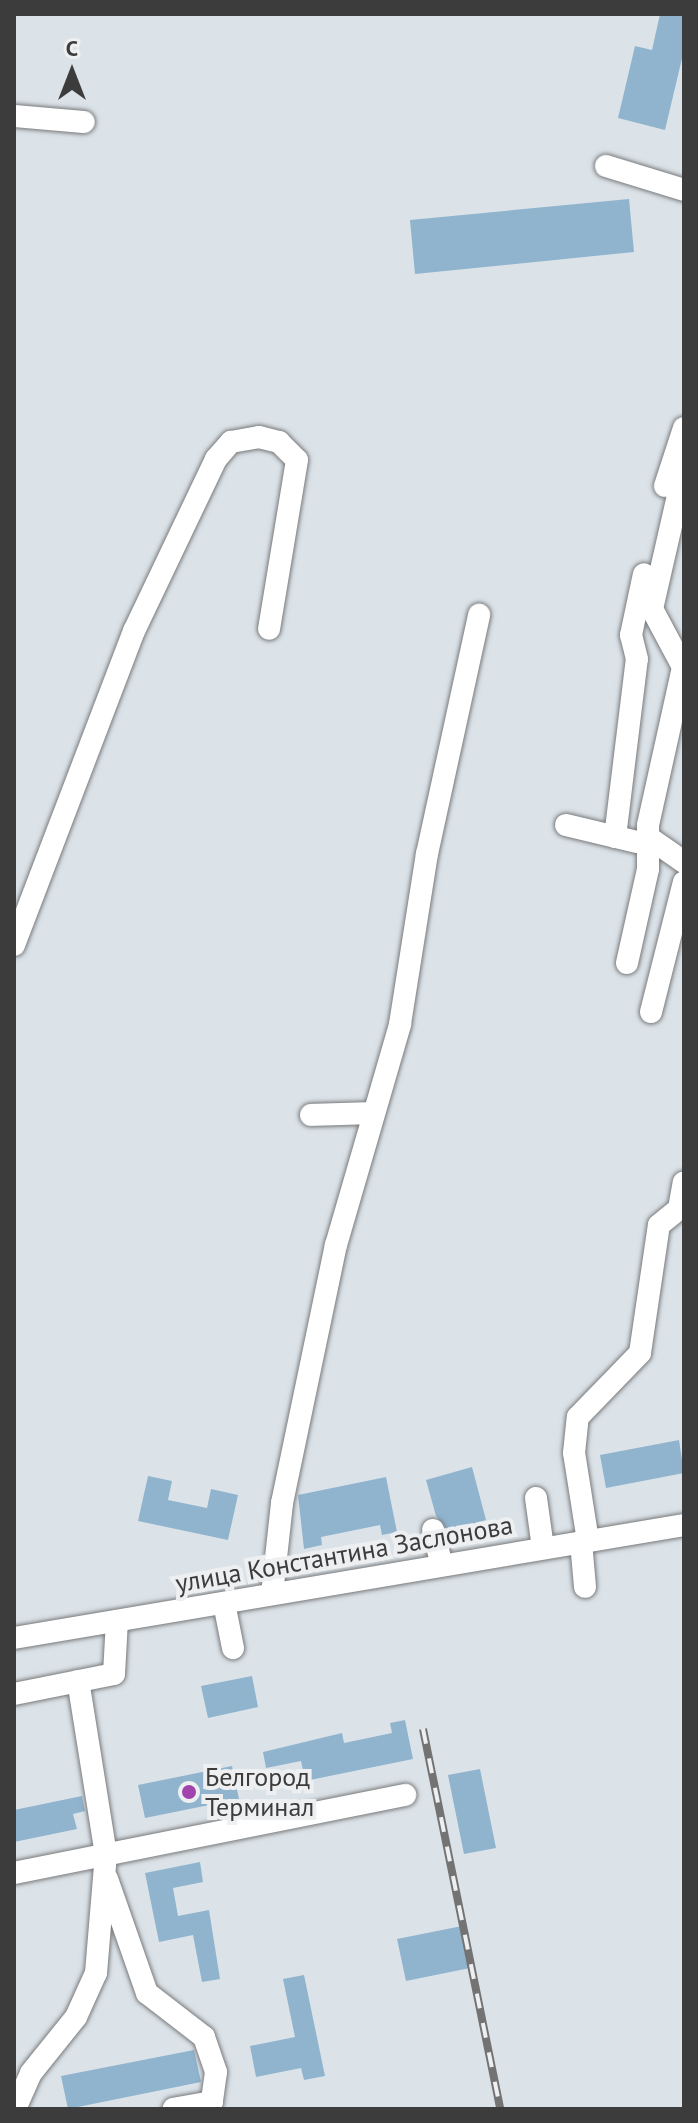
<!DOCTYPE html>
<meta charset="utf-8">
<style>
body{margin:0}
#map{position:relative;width:698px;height:2123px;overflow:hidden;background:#edeff0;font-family:"PT Sans",sans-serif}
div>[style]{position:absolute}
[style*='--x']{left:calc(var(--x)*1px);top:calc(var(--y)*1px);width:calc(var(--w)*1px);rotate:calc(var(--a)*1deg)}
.built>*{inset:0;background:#dbe3e9}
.building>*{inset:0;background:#90b4ce}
.roads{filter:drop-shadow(0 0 2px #797a7b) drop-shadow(0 0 2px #797a7b)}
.minor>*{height:22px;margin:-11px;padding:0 11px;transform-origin:11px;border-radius:11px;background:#fff}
.rail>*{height:8px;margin-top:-4px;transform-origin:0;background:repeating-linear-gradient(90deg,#edeff0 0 15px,#737374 0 30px);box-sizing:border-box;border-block:2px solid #737374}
.dots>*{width:22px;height:22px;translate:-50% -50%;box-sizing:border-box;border:4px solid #edeff0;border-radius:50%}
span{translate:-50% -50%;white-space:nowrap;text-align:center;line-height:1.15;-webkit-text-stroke:8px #edeff0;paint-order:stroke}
.street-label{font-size:26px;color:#3c3c3d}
.poi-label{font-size:26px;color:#3c3c3d}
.left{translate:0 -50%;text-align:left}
.frame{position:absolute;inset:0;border:16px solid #3c3c3d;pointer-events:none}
.north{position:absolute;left:32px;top:32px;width:80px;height:80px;-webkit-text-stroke:6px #edeff0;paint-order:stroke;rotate:0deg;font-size:22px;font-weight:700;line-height:32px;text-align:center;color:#3c3c3d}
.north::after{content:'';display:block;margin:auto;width:28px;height:36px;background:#3c3c3d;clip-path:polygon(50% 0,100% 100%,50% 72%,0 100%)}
</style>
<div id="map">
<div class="built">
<i style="clip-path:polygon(14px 14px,684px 14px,684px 2109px,14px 2109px)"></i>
</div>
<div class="building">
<i style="clip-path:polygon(660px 14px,684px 14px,684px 50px,665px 130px,618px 118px,635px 46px,652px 50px)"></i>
<i style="clip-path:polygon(629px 199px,634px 252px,415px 274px,410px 220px)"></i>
<i style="clip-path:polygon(679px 1440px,684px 1473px,606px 1488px,600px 1455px)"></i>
<i style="clip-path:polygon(472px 1467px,486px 1520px,448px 1531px,436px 1516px,426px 1480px)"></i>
<i style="clip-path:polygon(148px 1476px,172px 1481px,168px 1500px,207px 1508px,211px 1489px,238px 1495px,228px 1540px,138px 1521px)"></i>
<i style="clip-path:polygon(386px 1477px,397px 1532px,382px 1535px,380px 1525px,321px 1537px,322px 1545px,304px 1549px,298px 1495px)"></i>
<i style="clip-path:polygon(252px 1676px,258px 1707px,208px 1718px,201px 1686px)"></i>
<i style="clip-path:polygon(405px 1720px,413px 1759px,305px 1781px,301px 1761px,266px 1768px,263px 1752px,342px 1733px,344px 1743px,392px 1733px,390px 1723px)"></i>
<i style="clip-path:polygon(232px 1766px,239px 1799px,145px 1818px,138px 1785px)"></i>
<i style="clip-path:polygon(480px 1769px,496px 1848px,464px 1854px,448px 1775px)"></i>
<i style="clip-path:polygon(82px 1796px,85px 1811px,73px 1814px,77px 1829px,14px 1842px,14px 1810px)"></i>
<i style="clip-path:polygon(200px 1862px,203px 1882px,173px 1888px,178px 1916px,209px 1910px,220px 1979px,202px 1982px,193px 1935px,159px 1942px,145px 1873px)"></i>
<i style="clip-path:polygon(462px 1926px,470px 1968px,406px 1981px,397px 1939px)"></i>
<i style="clip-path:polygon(304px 1975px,325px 2076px,304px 2080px,301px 2068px,256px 2077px,250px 2046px,295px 2037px,283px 1979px)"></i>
<i style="clip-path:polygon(194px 2050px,201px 2082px,68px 2109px,61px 2076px)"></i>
</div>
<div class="roads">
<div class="minor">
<i style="--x:14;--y:116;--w:70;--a:4.9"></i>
<i style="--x:606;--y:166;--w:82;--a:17.1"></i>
<i style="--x:665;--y:486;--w:61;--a:-71.9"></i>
<i style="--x:566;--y:825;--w:73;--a:13.5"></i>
<i style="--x:615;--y:837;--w:179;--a:-83"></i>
<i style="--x:637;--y:659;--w:25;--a:-104"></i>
<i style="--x:631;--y:635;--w:62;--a:-78"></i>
<i style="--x:648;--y:837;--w:44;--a:34.8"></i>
<i style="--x:14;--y:945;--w:336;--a:-69.1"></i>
<i style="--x:134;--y:631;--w:191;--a:-64.5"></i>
<i style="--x:216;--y:459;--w:23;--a:-49"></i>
<i style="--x:231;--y:442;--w:28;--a:-10"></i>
<i style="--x:259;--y:437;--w:21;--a:14"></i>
<i style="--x:279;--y:442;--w:25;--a:45"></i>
<i style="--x:297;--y:460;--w:171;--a:99.4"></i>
<i style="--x:627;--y:963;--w:96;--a:-77.4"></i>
<i style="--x:648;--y:869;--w:44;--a:-90"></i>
<i style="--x:648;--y:825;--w:162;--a:-77.5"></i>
<i style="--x:683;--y:667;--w:66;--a:-118.1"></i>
<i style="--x:652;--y:609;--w:144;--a:-77.1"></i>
<i style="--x:651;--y:1012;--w:134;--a:-75.8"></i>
<i style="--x:311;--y:1115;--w:60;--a:-1.9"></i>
<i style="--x:536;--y:1498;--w:50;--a:82"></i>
<i style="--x:433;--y:1530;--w:36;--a:76"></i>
<i style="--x:588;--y:1541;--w:89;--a:-99"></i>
<i style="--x:574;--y:1453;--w:36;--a:-84"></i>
<i style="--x:578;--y:1417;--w:89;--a:-45.9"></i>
<i style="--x:640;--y:1353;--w:129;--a:-81.6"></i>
<i style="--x:659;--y:1225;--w:26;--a:-39"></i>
<i style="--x:679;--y:1209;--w:27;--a:-80"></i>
<i style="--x:581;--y:1542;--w:45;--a:84.9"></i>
<i style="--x:272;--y:1594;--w:92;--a:-83.7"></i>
<i style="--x:282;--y:1503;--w:264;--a:-78.2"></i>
<i style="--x:336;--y:1245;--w:230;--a:-73.8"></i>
<i style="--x:400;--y:1024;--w:172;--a:-81"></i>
<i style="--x:427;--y:854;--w:245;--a:-77.7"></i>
<i style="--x:224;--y:1603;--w:46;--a:78.7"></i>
<i style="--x:14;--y:1638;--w:679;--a:-9.57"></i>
<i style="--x:14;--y:1694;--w:102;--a:-11.3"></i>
<i style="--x:114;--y:1674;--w:53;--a:-86.8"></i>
<i style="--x:14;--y:1873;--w:399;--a:-11.3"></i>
<i style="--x:107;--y:1879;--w:121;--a:70.7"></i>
<i style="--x:147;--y:1993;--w:72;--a:37.7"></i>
<i style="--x:204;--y:2037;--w:37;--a:71"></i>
<i style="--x:216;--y:2072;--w:30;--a:98"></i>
<i style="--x:212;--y:2102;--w:39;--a:170"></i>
<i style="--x:15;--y:2109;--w:39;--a:-66"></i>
<i style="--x:31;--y:2073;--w:72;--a:-51.2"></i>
<i style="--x:76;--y:2017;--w:48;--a:-65.6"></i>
<i style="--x:96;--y:1973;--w:118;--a:-85.2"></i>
<i style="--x:106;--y:1855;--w:176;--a:-99.1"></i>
</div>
</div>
<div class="rail">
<i style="--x:423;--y:1729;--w:388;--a:78.5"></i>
</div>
<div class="dots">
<i style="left:189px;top:1792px;background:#a244ad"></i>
</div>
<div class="street-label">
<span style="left:344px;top:1554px;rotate:-10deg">улица Константина Заслонова</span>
</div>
<div class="poi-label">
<span class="left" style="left:205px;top:1792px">Белгород<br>Терминал</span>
</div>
<div class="frame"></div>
<div class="north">С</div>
</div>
